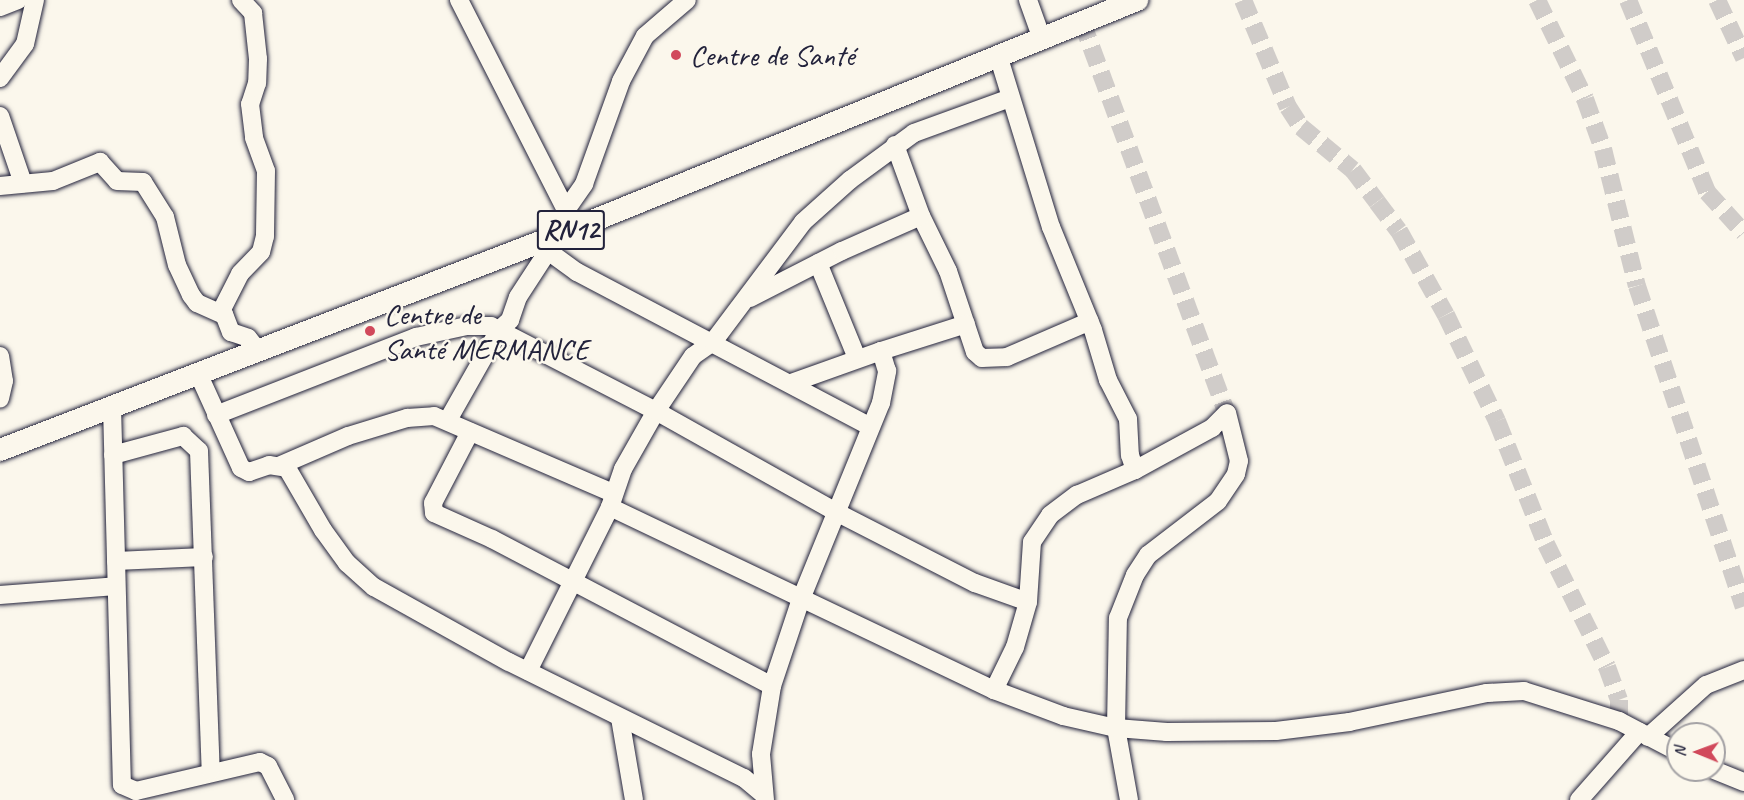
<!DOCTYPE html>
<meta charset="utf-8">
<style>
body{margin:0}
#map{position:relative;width:1744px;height:800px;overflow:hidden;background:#fbf7ec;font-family:Caveat,sans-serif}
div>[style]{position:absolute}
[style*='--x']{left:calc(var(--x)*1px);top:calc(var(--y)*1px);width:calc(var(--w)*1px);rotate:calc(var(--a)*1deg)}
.minor-tunnel>*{height:18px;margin-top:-9px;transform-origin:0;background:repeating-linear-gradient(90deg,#d0ccc9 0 18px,transparent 0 27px)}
.roads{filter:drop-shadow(0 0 2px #22223b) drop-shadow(0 0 2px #22223b)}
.minor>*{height:18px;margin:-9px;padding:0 9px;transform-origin:9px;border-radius:9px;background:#fbf7ec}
.major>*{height:22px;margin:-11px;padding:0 11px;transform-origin:11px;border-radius:11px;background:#fbf7ec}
.dots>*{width:16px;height:16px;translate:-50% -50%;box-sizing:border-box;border:3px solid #fbf7ec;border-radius:50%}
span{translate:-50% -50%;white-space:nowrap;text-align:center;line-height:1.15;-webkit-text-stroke:5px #fbf7ec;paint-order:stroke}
.shield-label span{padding:2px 4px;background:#fbf7ec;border:2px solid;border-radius:4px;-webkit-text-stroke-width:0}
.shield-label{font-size:28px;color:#22223b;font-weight:700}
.poi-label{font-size:30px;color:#22223b}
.left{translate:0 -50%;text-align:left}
.north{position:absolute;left:1666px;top:722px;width:60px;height:60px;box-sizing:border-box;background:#fbf7ec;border:2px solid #a4a2a5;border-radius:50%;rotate:271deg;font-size:16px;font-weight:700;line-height:24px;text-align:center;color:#22223b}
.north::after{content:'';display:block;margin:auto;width:21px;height:27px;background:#d1495b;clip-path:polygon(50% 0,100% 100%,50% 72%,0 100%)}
</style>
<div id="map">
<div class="minor-tunnel">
<i style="--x:1243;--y:0;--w:116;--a:67.2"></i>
<i style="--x:1288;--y:107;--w:24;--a:57"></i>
<i style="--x:1301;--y:127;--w:67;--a:39.6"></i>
<i style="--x:1353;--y:170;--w:40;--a:53"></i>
<i style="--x:1377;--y:202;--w:36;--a:53"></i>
<i style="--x:1399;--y:231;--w:96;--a:60.8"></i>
<i style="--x:1446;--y:315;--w:118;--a:64.3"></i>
<i style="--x:1497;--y:421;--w:132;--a:68.3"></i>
<i style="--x:1546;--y:544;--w:137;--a:63.6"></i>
<i style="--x:1607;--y:667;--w:35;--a:70"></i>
<i style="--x:1619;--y:700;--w:21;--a:90"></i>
<i style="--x:1537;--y:0;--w:110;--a:64.1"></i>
<i style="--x:1585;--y:99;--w:53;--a:70.2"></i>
<i style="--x:1603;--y:149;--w:141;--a:76.1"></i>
<i style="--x:1637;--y:286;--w:338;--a:71.6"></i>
<i style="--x:1628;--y:0;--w:208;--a:67.6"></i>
<i style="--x:1707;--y:192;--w:55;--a:47.9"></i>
<i style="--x:1717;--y:0;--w:64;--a:65"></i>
<i style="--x:1082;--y:22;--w:417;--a:69.7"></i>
</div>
<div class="roads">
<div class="minor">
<i style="--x:241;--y:0;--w:18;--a:47"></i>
<i style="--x:253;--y:13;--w:46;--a:83.8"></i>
<i style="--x:258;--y:59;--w:24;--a:92"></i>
<i style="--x:257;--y:83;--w:22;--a:108"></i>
<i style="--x:250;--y:104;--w:34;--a:83"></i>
<i style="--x:254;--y:138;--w:35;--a:70"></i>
<i style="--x:266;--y:171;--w:65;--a:90.9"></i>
<i style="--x:265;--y:236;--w:16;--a:104"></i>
<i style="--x:261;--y:252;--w:30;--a:134"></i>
<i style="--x:240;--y:274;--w:39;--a:117"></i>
<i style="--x:222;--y:309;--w:25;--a:69"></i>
<i style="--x:231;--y:332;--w:18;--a:19"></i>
<i style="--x:248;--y:338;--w:14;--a:51"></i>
<i style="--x:459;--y:0;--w:256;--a:63"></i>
<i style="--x:1028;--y:0;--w:41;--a:70.3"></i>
<i style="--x:0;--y:7;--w:19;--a:-21"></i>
<i style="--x:998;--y:55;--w:180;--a:72.9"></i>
<i style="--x:1051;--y:227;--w:111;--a:67.8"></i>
<i style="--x:1093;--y:330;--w:52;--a:73.3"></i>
<i style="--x:1108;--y:380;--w:44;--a:62.9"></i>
<i style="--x:1128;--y:419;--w:36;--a:87"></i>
<i style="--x:1130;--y:455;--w:16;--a:72"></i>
<i style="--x:0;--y:78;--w:42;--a:-53.7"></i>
<i style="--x:25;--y:44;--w:45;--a:-77.2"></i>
<i style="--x:0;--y:116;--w:71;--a:71.1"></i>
<i style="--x:895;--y:145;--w:76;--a:69.9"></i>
<i style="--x:921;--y:216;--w:61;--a:63.9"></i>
<i style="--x:948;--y:271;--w:85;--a:71.6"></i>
<i style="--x:975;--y:352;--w:9;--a:41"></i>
<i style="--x:982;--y:358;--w:25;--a:-2"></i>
<i style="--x:1007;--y:357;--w:90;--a:-23.4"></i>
<i style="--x:0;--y:186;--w:53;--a:-5.4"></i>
<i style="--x:53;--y:181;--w:51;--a:-22"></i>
<i style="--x:100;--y:162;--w:25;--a:48"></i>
<i style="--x:117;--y:181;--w:26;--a:2"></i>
<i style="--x:143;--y:182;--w:41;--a:57.8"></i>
<i style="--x:165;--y:217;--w:49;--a:76"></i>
<i style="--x:177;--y:265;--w:33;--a:65"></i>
<i style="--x:191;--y:295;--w:10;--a:53"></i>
<i style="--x:197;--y:303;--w:30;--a:24"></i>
<i style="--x:566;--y:210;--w:32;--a:-55"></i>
<i style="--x:584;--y:184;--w:109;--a:-70.2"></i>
<i style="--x:621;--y:81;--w:51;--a:-61.9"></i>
<i style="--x:645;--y:36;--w:55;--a:-40.6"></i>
<i style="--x:548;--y:239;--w:12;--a:90"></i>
<i style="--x:548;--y:251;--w:36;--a:36"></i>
<i style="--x:577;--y:272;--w:332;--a:27.8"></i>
<i style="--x:818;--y:263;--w:103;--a:67.7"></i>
<i style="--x:750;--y:298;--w:103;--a:-27.1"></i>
<i style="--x:842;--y:251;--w:86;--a:-23.9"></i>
<i style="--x:881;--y:351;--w:89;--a:-17.6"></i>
<i style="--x:0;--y:356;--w:25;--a:81"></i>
<i style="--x:4;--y:381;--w:18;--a:103"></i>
<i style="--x:198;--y:373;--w:104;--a:65.6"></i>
<i style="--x:241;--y:468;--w:9;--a:27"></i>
<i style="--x:249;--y:472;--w:21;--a:-19"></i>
<i style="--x:269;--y:465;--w:18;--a:9"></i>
<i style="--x:287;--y:468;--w:72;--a:59.9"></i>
<i style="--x:323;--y:530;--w:41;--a:54"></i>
<i style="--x:347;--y:563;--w:36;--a:42"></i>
<i style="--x:374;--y:587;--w:154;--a:29.1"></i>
<i style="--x:509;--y:662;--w:262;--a:26.3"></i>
<i style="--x:744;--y:778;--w:25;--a:40"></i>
<i style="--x:112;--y:406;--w:379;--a:88.5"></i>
<i style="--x:122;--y:785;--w:15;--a:23"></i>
<i style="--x:136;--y:791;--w:127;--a:-13.2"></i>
<i style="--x:260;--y:762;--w:9;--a:27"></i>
<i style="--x:268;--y:766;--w:38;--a:63"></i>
<i style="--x:216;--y:415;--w:215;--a:-21.3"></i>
<i style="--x:416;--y:337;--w:52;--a:-12.2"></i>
<i style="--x:467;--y:326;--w:24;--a:0"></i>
<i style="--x:491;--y:326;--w:186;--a:27.3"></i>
<i style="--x:656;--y:411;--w:209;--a:29.3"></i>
<i style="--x:838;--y:513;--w:154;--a:27.1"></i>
<i style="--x:975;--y:583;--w:56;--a:19.7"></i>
<i style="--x:1028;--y:602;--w:47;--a:106.1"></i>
<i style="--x:1015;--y:647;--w:48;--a:116"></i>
<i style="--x:448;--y:420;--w:103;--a:-60.5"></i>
<i style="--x:499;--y:330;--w:15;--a:-42"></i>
<i style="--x:510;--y:320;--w:24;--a:-71"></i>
<i style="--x:518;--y:297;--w:55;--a:-56.9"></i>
<i style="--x:470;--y:432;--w:80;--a:117.5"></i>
<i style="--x:433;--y:503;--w:10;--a:84"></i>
<i style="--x:434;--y:513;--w:64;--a:24.1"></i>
<i style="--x:492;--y:539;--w:316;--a:27.7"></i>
<i style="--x:113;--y:455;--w:73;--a:-15.2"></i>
<i style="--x:183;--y:436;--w:22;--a:43"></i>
<i style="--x:199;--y:451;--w:320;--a:87.9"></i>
<i style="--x:281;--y:465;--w:73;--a:-23.4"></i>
<i style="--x:348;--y:436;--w:62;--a:-17"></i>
<i style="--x:407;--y:418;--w:27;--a:-4"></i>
<i style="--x:434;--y:416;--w:195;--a:23.3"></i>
<i style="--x:610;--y:507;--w:425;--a:25.5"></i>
<i style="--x:994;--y:690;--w:74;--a:20.6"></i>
<i style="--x:1063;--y:716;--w:54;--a:12.8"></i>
<i style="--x:1116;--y:728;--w:51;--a:4.5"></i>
<i style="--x:1167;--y:732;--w:109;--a:-0.5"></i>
<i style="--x:1276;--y:731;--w:74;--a:-7"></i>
<i style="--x:1349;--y:722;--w:141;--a:-11.9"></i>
<i style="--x:1487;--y:693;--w:37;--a:-3"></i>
<i style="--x:1524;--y:691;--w:100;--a:17.5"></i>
<i style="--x:1619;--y:721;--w:67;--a:27.7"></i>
<i style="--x:116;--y:561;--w:88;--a:-2.6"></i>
<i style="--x:0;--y:595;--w:116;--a:-4.4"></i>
<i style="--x:1028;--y:602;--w:60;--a:-86.2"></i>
<i style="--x:1032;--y:542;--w:32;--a:-56"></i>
<i style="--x:1050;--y:515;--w:34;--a:-37"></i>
<i style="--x:1077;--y:495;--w:63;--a:-23.3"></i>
<i style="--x:1135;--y:470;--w:88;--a:-28.6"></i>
<i style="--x:1212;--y:428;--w:21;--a:-45"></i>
<i style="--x:528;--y:671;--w:183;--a:-63.4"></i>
<i style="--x:610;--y:507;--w:40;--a:-71.1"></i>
<i style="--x:623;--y:469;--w:67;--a:-60.4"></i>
<i style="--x:656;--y:411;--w:66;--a:-56.1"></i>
<i style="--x:693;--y:356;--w:24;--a:-35"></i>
<i style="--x:713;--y:342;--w:150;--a:-53.1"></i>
<i style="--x:803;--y:222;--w:63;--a:-41.8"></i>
<i style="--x:850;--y:180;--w:79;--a:-36.3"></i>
<i style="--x:914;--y:133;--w:102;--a:-20"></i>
<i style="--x:620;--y:718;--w:83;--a:80.3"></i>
<i style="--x:1648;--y:737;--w:78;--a:-41.9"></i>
<i style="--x:1706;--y:685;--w:41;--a:-21.5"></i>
<i style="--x:1714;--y:770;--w:32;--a:22"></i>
<i style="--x:765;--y:800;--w:46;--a:-95"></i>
<i style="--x:761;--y:754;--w:69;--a:-80.8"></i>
<i style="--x:772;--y:686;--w:92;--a:-71.6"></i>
<i style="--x:801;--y:599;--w:212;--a:-67.8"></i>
<i style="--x:881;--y:403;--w:33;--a:-79"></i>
<i style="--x:887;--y:371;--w:21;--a:-107"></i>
<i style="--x:881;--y:351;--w:96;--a:160.4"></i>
<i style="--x:1129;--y:800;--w:73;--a:-100.2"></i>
<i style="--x:1116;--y:728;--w:110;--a:-89"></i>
<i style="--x:1118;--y:618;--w:46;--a:-68.4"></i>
<i style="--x:1135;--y:575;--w:24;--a:-57"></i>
<i style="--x:1148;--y:555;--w:88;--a:-37.6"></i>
<i style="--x:1218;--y:501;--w:32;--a:-56"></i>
<i style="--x:1236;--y:474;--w:13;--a:-77"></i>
<i style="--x:1239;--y:461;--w:49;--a:-104"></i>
<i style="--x:1579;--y:800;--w:91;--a:-48.6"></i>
</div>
<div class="major">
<i style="--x:0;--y:450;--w:587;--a:-21.06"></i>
<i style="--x:548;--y:239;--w:636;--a:-22.09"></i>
</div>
</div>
<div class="dots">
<i style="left:676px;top:55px;background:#d1495b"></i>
<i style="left:370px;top:331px;background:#d1495b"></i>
</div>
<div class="shield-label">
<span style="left:571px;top:230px">RN12</span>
</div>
<div class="poi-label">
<span class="left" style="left:690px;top:55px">Centre de Santé</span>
<span class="left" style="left:384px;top:331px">Centre de<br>Santé MERMANCE</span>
</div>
<div class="north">N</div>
</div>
